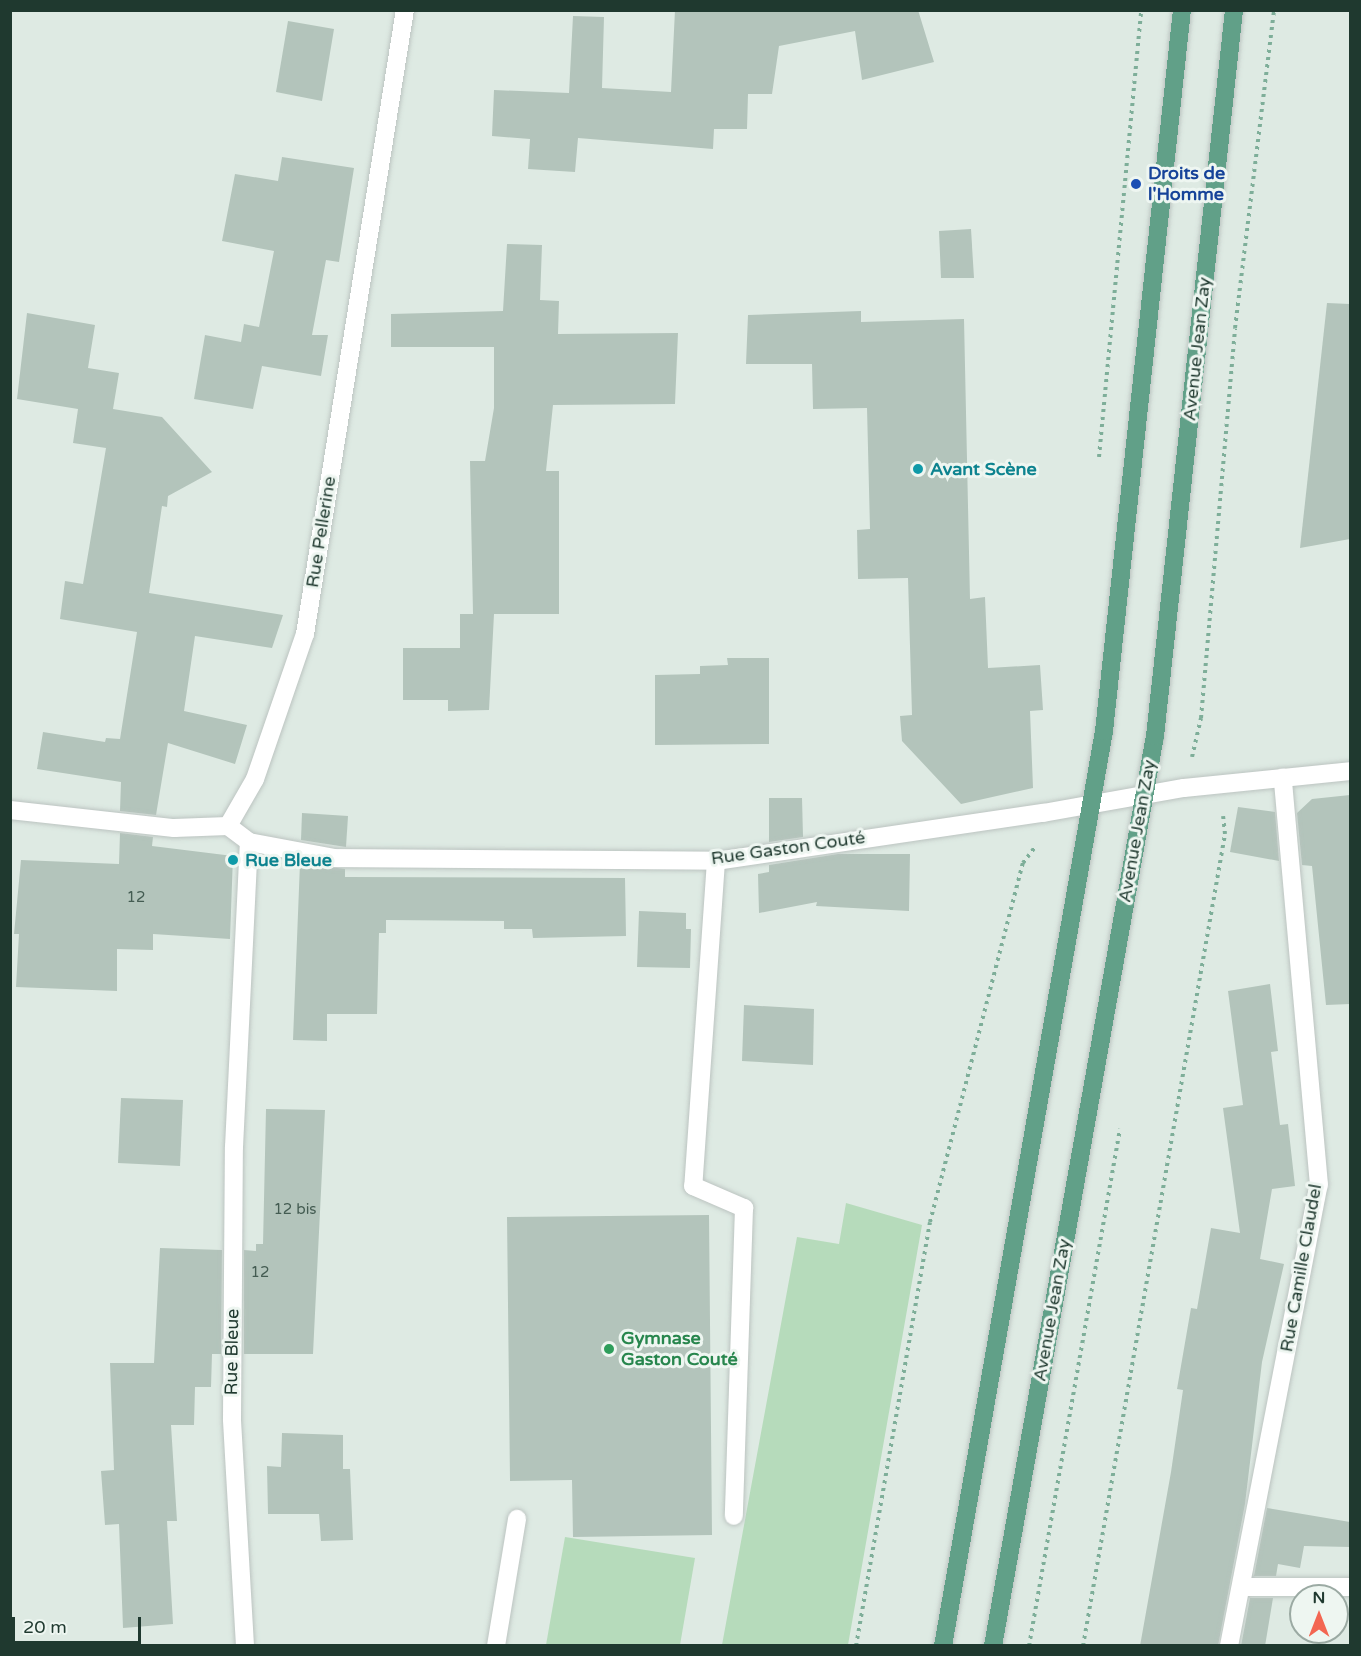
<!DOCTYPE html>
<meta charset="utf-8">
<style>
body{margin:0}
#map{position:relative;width:1361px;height:1656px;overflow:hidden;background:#deeae3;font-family:"Varela Round",sans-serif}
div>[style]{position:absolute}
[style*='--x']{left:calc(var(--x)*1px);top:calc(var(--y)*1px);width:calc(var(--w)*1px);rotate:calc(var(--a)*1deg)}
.green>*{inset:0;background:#b6dbbb}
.building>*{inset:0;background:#b3c4bb}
.path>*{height:4px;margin-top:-2px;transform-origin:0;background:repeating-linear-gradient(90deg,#7eae99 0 3px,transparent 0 7.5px)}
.roads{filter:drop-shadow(0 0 2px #bcc4c1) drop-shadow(0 0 2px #bcc4c1)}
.lane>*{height:18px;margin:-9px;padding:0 9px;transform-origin:9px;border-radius:9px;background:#fff}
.street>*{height:18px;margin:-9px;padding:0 9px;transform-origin:9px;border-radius:9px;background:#fff}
.primary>*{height:18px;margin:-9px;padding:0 9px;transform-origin:9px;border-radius:9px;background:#61a088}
.dots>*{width:16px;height:16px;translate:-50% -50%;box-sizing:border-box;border:3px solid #eef6f1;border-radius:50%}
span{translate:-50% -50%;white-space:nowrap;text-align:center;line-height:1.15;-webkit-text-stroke:6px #eef6f1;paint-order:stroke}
.number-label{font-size:15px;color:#445c52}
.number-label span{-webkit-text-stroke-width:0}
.transit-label{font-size:18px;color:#164399;font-weight:700}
.left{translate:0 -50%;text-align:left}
.street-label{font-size:18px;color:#1f392f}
.culture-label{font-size:18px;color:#0d838f;font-weight:700}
.leisure-label{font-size:18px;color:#27864d;font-weight:700}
.frame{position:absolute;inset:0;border:12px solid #1f392f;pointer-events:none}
.north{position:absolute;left:1289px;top:1584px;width:60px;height:60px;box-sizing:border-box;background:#eef6f1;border:2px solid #9baaa3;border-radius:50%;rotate:0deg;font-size:16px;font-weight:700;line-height:24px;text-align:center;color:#1f392f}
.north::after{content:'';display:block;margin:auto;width:21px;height:27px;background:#f36652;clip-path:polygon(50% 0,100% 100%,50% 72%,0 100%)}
.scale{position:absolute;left:12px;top:1617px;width:129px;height:27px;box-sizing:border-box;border:3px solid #1f392f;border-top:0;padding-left:8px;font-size:18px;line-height:21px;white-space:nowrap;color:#1f392f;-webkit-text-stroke:4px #eef6f1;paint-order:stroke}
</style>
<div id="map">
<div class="green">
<i style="clip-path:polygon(846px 1203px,922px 1225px,848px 1645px,722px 1645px,797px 1237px,839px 1244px)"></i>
<i style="clip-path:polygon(565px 1537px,695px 1558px,680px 1645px,546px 1645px)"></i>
</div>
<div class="building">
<i style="clip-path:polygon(675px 10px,918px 10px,934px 62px,862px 80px,855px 31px,779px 46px,772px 94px,748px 94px,747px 129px,714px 129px,713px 149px,578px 138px,575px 172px,528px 169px,530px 139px,492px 136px,494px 90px,569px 93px,573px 16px,604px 17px,602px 88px,671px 92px)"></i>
<i style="clip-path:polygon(288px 21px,334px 29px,322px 101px,276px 92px)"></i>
<i style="clip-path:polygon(282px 157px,354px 168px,339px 262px,326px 260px,312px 335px,328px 335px,321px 376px,262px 366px,253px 409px,194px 399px,205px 335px,241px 342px,244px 324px,259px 327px,274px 251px,222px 241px,235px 174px,278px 181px)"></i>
<i style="clip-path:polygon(971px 229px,974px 278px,941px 278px,939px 231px)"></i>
<i style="clip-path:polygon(507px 244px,542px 245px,540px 300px,559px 301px,558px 334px,678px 333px,675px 404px,553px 405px,546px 471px,559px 471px,559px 614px,494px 614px,489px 710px,448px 711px,448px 700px,403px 700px,403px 648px,460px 648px,460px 614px,473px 614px,470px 461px,485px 461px,494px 408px,494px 347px,391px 347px,391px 314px,503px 311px)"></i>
<i style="clip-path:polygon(1327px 303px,1350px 304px,1350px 539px,1300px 548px)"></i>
<i style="clip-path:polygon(861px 311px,861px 322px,964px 319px,970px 599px,985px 597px,988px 668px,1040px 665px,1043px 710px,1030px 711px,1033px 788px,961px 804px,902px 741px,900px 716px,912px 715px,908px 578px,858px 579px,857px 530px,870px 529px,867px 408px,813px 409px,812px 364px,746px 364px,748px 315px)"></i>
<i style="clip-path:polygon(27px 313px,95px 325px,88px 368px,119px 373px,113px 409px,162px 417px,212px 472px,168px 496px,167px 507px,162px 506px,149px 593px,283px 615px,272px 648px,195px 636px,184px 711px,247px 725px,235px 764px,168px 743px,156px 815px,120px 811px,121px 782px,37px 769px,43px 732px,105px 742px,106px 738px,120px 739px,137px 632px,60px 619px,65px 581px,83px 584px,106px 448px,73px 443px,78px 409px,17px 399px)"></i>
<i style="clip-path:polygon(727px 658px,769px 658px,769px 744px,655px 745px,655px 675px,700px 674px,700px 666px,728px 665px)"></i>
<i style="clip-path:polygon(1350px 795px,1350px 1004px,1326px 1005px,1312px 866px,1302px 865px,1297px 813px,1312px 799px)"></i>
<i style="clip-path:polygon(769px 798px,802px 798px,803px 837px,769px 842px)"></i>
<i style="clip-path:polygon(1238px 807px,1275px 812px,1279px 861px,1230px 852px)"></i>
<i style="clip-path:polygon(302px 813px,348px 816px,346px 847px,301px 840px)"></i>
<i style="clip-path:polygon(120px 833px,153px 837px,152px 846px,233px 856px,230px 939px,153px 934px,153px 950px,117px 949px,117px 991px,16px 987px,19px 934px,14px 934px,21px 860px,119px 864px)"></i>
<i style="clip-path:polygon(838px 854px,910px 854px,909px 911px,816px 906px,817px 902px,759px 913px,758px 874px,769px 872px,769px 865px)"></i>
<i style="clip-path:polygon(300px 863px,345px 869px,345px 877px,625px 878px,626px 936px,533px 938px,532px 929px,504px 929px,504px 921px,386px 920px,386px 933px,379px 933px,377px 1014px,327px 1014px,327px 1041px,293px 1040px)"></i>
<i style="clip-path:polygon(639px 911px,686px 913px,686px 929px,691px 929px,690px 968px,637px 967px)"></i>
<i style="clip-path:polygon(1270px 984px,1278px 1051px,1271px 1052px,1280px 1125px,1288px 1124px,1295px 1186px,1272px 1189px,1260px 1259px,1284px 1264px,1262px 1362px,1245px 1504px,1218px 1646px,1140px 1646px,1171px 1472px,1183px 1390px,1177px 1389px,1191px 1308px,1197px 1309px,1211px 1228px,1240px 1233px,1223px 1108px,1243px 1105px,1228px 991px)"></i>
<i style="clip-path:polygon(744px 1005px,814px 1009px,813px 1065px,742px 1061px)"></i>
<i style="clip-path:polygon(121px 1098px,183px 1100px,180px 1166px,118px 1163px)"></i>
<i style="clip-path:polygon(266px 1109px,325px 1110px,313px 1354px,244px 1354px,244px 1250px,256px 1251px,256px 1244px,263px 1244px)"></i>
<i style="clip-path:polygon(709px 1215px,712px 1535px,573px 1537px,572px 1480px,510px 1481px,507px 1217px)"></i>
<i style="clip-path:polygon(160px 1248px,222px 1250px,221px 1354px,212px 1354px,211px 1387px,195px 1387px,194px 1425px,171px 1425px,177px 1521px,167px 1521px,173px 1624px,123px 1628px,119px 1524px,105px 1525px,101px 1471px,114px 1470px,110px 1363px,154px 1363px)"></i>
<i style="clip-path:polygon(282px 1433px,343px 1435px,343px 1469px,350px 1469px,353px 1540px,321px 1541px,319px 1514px,268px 1514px,267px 1466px,281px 1467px)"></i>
<i style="clip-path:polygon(1267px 1508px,1350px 1522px,1350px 1547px,1304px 1546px,1300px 1568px,1278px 1564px,1276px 1576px,1254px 1576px)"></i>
<i style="clip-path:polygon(1250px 1598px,1273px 1598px,1265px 1646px,1241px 1646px)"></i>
</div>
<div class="path">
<i style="--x:1099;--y:457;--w:449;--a:-84.6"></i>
<i style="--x:1192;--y:757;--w:40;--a:-77"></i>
<i style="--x:1201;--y:718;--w:391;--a:-85"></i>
<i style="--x:1235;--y:328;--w:320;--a:-83"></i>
<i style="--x:856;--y:1646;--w:430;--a:-80.1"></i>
<i style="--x:930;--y:1222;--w:371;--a:-75.5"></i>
<i style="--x:1023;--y:863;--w:20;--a:-53"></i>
<i style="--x:1029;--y:1646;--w:525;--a:-80.02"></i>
<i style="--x:1083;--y:1646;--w:824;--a:-80.08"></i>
<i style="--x:1225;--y:834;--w:18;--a:-96"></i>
</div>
<div class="roads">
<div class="lane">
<i style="--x:716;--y:861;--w:326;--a:94"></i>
<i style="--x:693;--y:1186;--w:56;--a:23.3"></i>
<i style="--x:744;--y:1208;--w:308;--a:91.9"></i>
<i style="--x:1241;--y:1587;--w:109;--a:0"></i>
<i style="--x:245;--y:1646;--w:227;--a:-93.3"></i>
<i style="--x:232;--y:1419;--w:272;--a:-89.6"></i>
<i style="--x:234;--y:1147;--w:305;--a:-87.2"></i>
<i style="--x:496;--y:1646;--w:129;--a:-80.6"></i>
</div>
<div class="street">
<i style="--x:10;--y:810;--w:165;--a:6.3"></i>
<i style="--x:174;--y:828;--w:54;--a:-2.1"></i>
<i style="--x:228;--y:826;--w:54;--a:-60.1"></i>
<i style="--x:255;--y:779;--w:153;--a:-71"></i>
<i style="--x:305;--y:634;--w:632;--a:-80.9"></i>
<i style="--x:228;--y:826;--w:26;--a:37"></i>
<i style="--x:249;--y:842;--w:86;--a:10.7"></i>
<i style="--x:334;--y:858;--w:382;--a:0.4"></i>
<i style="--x:716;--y:861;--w:331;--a:-8.4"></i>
<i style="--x:1043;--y:813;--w:143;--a:-10.1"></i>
<i style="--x:1184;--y:788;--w:167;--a:-5.8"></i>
<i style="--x:1229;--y:1646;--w:470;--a:-79"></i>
<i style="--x:1319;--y:1185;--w:409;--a:-95.1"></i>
</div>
<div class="primary">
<i style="--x:943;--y:1646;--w:929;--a:-80.02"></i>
<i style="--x:1104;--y:731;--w:725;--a:-83.83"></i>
<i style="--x:993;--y:1646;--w:924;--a:-79.91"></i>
<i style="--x:1155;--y:736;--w:730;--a:-83.79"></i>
</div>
</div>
<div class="dots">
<i style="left:1136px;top:184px;background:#1a4fb4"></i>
<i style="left:918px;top:469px;background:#0f9aa8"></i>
<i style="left:233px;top:860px;background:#0f9aa8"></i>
<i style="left:609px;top:1349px;background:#2e9e5b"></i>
</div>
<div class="number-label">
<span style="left:136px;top:898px">12</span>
<span style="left:295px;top:1210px">12 bis</span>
<span style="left:260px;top:1273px">12</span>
</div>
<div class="transit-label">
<span class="left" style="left:1148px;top:184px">Droits de<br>l'Homme</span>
</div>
<div class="street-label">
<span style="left:1197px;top:349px;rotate:-84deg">Avenue Jean Zay</span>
<span style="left:321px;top:532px;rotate:-81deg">Rue Pellerine</span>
<span style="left:1137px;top:831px;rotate:-80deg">Avenue Jean Zay</span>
<span style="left:788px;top:848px;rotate:-8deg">Rue Gaston Couté</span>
<span style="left:1301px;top:1268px;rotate:-80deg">Rue Camille Claudel</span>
<span style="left:1052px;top:1310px;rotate:-80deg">Avenue Jean Zay</span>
<span style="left:232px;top:1352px;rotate:-89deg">Rue Bleue</span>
</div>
<div class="culture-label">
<span class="left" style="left:930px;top:469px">Avant Scène</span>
<span class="left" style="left:245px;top:860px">Rue Bleue</span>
</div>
<div class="leisure-label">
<span class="left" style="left:621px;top:1349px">Gymnase<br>Gaston Couté</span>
</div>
<div class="frame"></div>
<div class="north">N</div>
<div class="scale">20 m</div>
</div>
